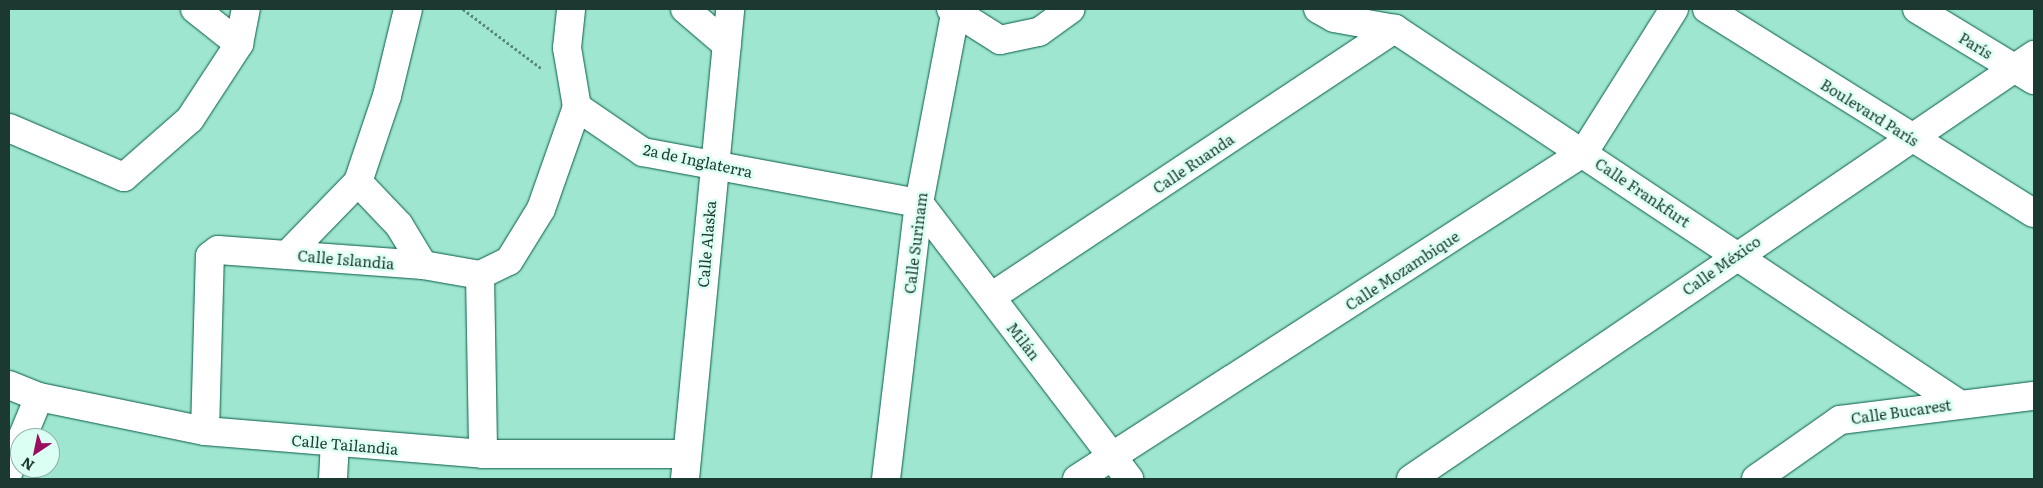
<!DOCTYPE html>
<meta charset="utf-8">
<style>
body{margin:0}
#map{position:relative;width:2043px;height:488px;overflow:hidden;background:#9ee6cf;font-family:Literata,serif}
div>[style]{position:absolute}
[style*='--x']{left:calc(var(--x)*1px);top:calc(var(--y)*1px);width:calc(var(--w)*1px);rotate:calc(var(--a)*1deg)}
.path>*{height:3px;margin-top:-1.5px;transform-origin:0;background:repeating-linear-gradient(90deg,#58897a 0 2.5px,transparent 0 5px)}
.roads{filter:drop-shadow(0 0 1px #085c4a) drop-shadow(0 0 1px #085c4a)}
.minor>*{height:28px;margin:-14px;padding:0 14px;transform-origin:14px;border-radius:14px;background:#fff}
span{translate:-50% -50%;white-space:nowrap;text-align:center;line-height:1.15;-webkit-text-stroke:5px #dcfff3;paint-order:stroke}
.street-label{font-size:15px;color:#1b3931}
.frame{position:absolute;inset:0;border:10px solid #1b3931;pointer-events:none}
.north{position:absolute;left:10px;top:428px;width:50px;height:50px;box-sizing:border-box;background:#dcfff3;border:1px solid #8fb0a5;border-radius:50%;rotate:214deg;font-size:14px;font-weight:700;line-height:20px;text-align:center;color:#1b3931}
.north::after{content:'';display:block;margin:auto;width:18px;height:22px;background:#9a0e60;clip-path:polygon(50% 0,100% 100%,50% 72%,0 100%)}
</style>
<div id="map">
<div class="path">
<i style="--x:463;--y:9;--w:98;--a:37.1"></i>
</div>
<div class="roads">
<div class="minor">
<i style="--x:195;--y:9;--w:56;--a:38.5"></i>
<i style="--x:685;--y:9;--w:55;--a:40.6"></i>
<i style="--x:951;--y:9;--w:58;--a:32.3"></i>
<i style="--x:1000;--y:40;--w:40;--a:-12"></i>
<i style="--x:1039;--y:32;--w:39;--a:-36"></i>
<i style="--x:1318;--y:9;--w:18;--a:29"></i>
<i style="--x:1334;--y:18;--w:62;--a:10.2"></i>
<i style="--x:1395;--y:29;--w:674;--a:33.62"></i>
<i style="--x:1707;--y:9;--w:385;--a:32"></i>
<i style="--x:1917;--y:9;--w:137;--a:31.3"></i>
<i style="--x:577;--y:107;--w:80;--a:34.3"></i>
<i style="--x:643;--y:152;--w:281;--a:10.5"></i>
<i style="--x:9;--y:128;--w:125;--a:23.1"></i>
<i style="--x:124;--y:177;--w:88;--a:-41.3"></i>
<i style="--x:190;--y:119;--w:90;--a:-56.8"></i>
<i style="--x:239;--y:44;--w:36;--a:-79"></i>
<i style="--x:358;--y:182;--w:59;--a:46.4"></i>
<i style="--x:399;--y:225;--w:47;--a:59"></i>
<i style="--x:919;--y:203;--w:347;--a:52.7"></i>
<i style="--x:288;--y:254;--w:100;--a:-45.8"></i>
<i style="--x:358;--y:182;--w:91;--a:-71.4"></i>
<i style="--x:387;--y:96;--w:89;--a:-76.4"></i>
<i style="--x:480;--y:275;--w:32;--a:-26"></i>
<i style="--x:509;--y:261;--w:61;--a:-58.4"></i>
<i style="--x:541;--y:209;--w:108;--a:-70.6"></i>
<i style="--x:577;--y:107;--w:60;--a:-99.6"></i>
<i style="--x:567;--y:48;--w:39;--a:-84"></i>
<i style="--x:480;--y:275;--w:179;--a:89"></i>
<i style="--x:991;--y:297;--w:485;--a:-33.6"></i>
<i style="--x:9;--y:385;--w:32;--a:22"></i>
<i style="--x:39;--y:397;--w:169;--a:11.6"></i>
<i style="--x:205;--y:431;--w:279;--a:4.7"></i>
<i style="--x:483;--y:454;--w:204;--a:0"></i>
<i style="--x:205;--y:431;--w:175;--a:-88.4"></i>
<i style="--x:210;--y:256;--w:10;--a:-37"></i>
<i style="--x:218;--y:250;--w:206;--a:4.2"></i>
<i style="--x:423;--y:265;--w:58;--a:10"></i>
<i style="--x:22;--y:438;--w:44;--a:-67.5"></i>
<i style="--x:9;--y:471;--w:30;--a:-69"></i>
<i style="--x:333;--y:479;--w:35;--a:-87"></i>
<i style="--x:685;--y:479;--w:472;--a:-84.5"></i>
<i style="--x:886;--y:479;--w:278;--a:-83.2"></i>
<i style="--x:919;--y:203;--w:197;--a:-79.2"></i>
<i style="--x:1077;--y:479;--w:603;--a:-32.82"></i>
<i style="--x:1584;--y:152;--w:169;--a:-57.8"></i>
<i style="--x:1411;--y:479;--w:754;--a:-34.24"></i>
<i style="--x:1756;--y:479;--w:103;--a:-35.1"></i>
<i style="--x:1840;--y:420;--w:195;--a:-7.1"></i>
</div>
</div>
<div class="street-label">
<span style="left:1976px;top:45px;rotate:31deg">París</span>
<span style="left:1870px;top:112px;rotate:32deg">Boulevard París</span>
<span style="left:698px;top:160px;rotate:12deg">2a de Inglaterra</span>
<span style="left:1193px;top:163px;rotate:-34deg">Calle Ruanda</span>
<span style="left:1643px;top:192px;rotate:34deg">Calle Frankfurt</span>
<span style="left:915px;top:243px;rotate:-83deg">Calle Surinam</span>
<span style="left:706px;top:244px;rotate:-85deg">Calle Alaska</span>
<span style="left:346px;top:259px;rotate:5deg">Calle Islandia</span>
<span style="left:1721px;top:265px;rotate:-35deg">Calle México</span>
<span style="left:1402px;top:270px;rotate:-33deg">Calle Mozambique</span>
<span style="left:1024px;top:341px;rotate:52deg">Milán</span>
<span style="left:1901px;top:411px;rotate:-8deg">Calle Bucarest</span>
<span style="left:345px;top:444px;rotate:5deg">Calle Tailandia</span>
</div>
<div class="frame"></div>
<div class="north">N</div>
</div>
